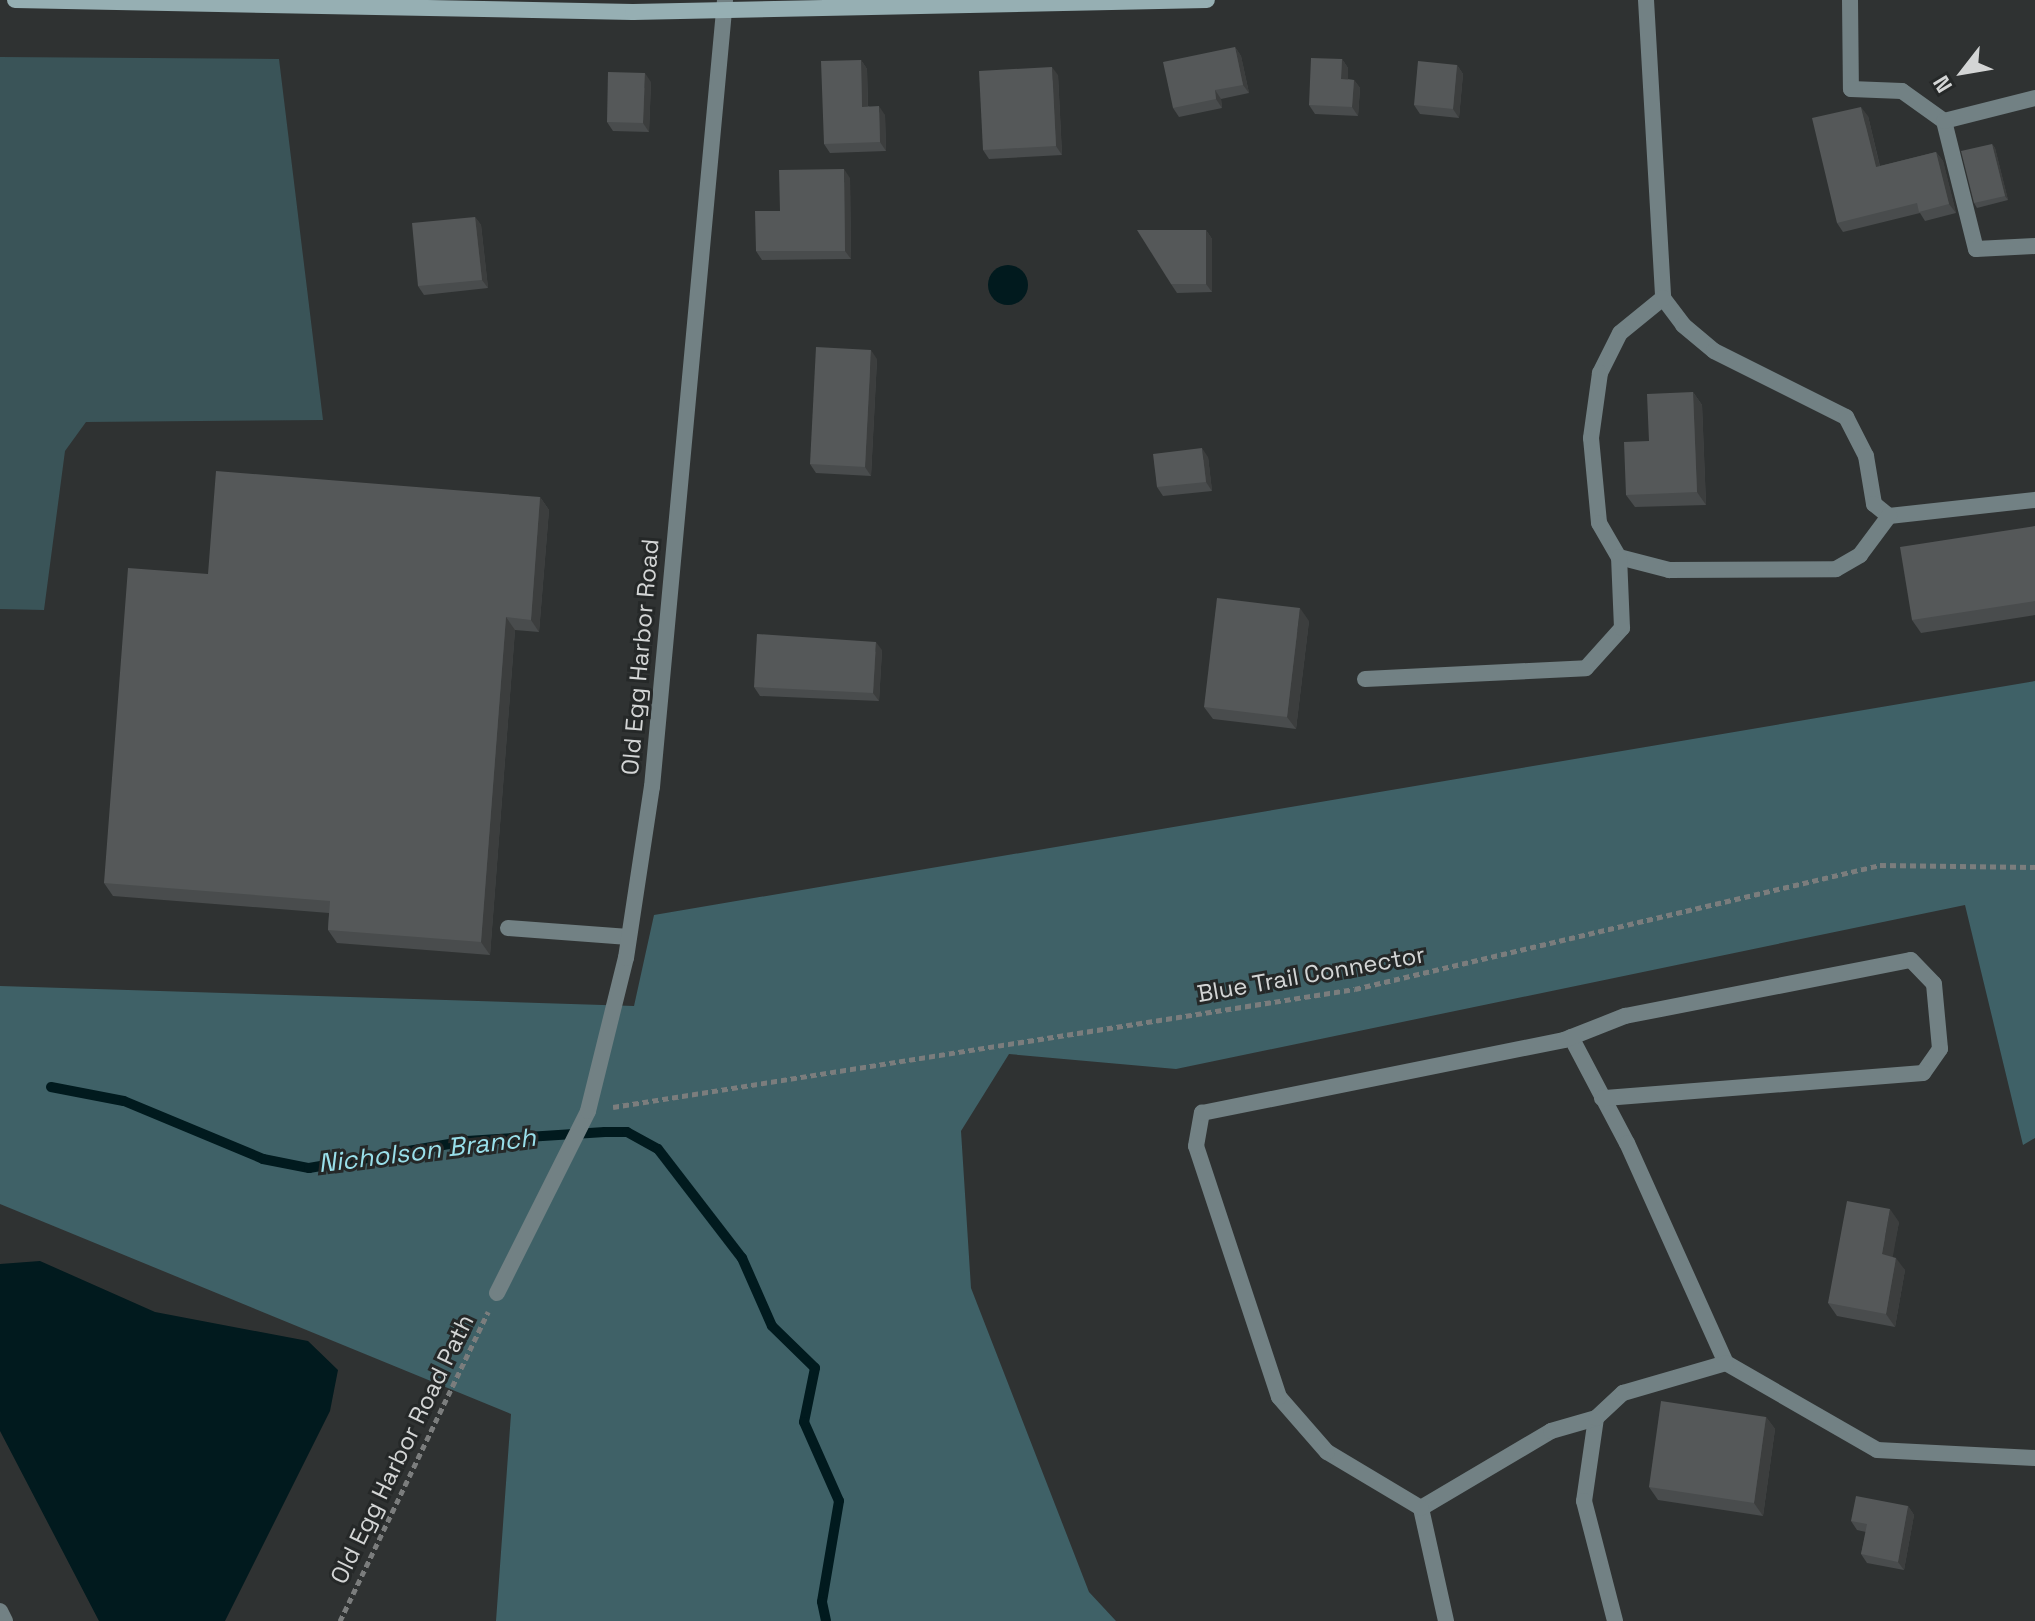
<!DOCTYPE html>
<style>
body{margin:0}
#map{position:relative;width:2035px;height:1621px;overflow:hidden;background:#2f3232;font-family:"Space Grotesk",sans-serif}
div>[style]{position:absolute}
[style*='--x']{left:calc(var(--x)*1px);top:calc(var(--y)*1px);width:calc(var(--w)*1px);rotate:calc(var(--a)*1deg)}
.green>*{inset:0;background:#3a5458}
.forest>*{inset:0;background:#3f6167}
.water>*{inset:0;background:#011a1e}
.round{border-radius:50%}
.stream>*{height:10px;margin:-5px;padding:0 5px;transform-origin:5px;border-radius:5px;background:#011a1e}
.path>*{height:5px;margin-top:-2.5px;transform-origin:0;background:repeating-linear-gradient(90deg,#7b7d7d 0 6px,transparent 0 10px)}
.lane>*{height:16px;margin:-8px;padding:0 8px;transform-origin:8px;border-radius:8px;background:#728184}
.street>*{height:16px;margin:-8px;padding:0 8px;transform-origin:8px;border-radius:8px;background:#728184}
.secondary>*{height:16px;margin:-8px;padding:0 8px;transform-origin:8px;border-radius:8px;background:#96afb3}
.wall>*{inset:0;background:#494c4d}
.shaded-wall>*{inset:0;background:#3c3e3e}
.building>*{inset:0;background:#555859}
span{translate:-50% -50%;white-space:nowrap;text-align:center;line-height:1.15;-webkit-text-stroke:6px #252828;paint-order:stroke}
.street-label{font-size:24px;color:#d3d5d5}
.water-label{font-size:26px;color:#99dfea;font-style:italic}
.north{position:absolute;left:1923px;top:32px;width:80px;height:80px;-webkit-text-stroke:6px #252828;paint-order:stroke;rotate:239deg;font-size:22px;font-weight:700;line-height:32px;text-align:center;color:#d3d5d5}
.north::after{content:'';display:block;margin:auto;width:28px;height:36px;background:#d3d5d5;clip-path:polygon(50% 0,100% 100%,50% 72%,0 100%)}
</style>
<div id="map">
<div class="green">
<i style="clip-path:polygon(0 57px,279px 59px,323px 420px,86px 422px,65px 451px,44px 610px,0 609px)"></i>
</div>
<div class="forest">
<i style="clip-path:polygon(2035px 681px,2035px 1138px,2023px 1145px,1965px 905px,1176px 1069px,1009px 1054px,961px 1131px,971px 1288px,1089px 1592px,1116px 1621px,496px 1621px,511px 1414px,0 1204px,0 986px,634px 1006px,654px 915px)"></i>
</div>
<div class="water">
<i class="round" style="left:988px;top:265px;width:40px;height:40px"></i>
<i style="clip-path:polygon(40px 1261px,155px 1312px,308px 1341px,338px 1370px,330px 1411px,225px 1621px,99px 1621px,0 1431px,0 1264px)"></i>
</div>
<div class="stream">
<i style="--x:51;--y:1087;--w:74;--a:10.9"></i>
<i style="--x:124;--y:1101;--w:151;--a:22.6"></i>
<i style="--x:263;--y:1159;--w:47;--a:11.1"></i>
<i style="--x:309;--y:1168;--w:160;--a:-9.7"></i>
<i style="--x:467;--y:1141;--w:138;--a:-3.7"></i>
<i style="--x:605;--y:1132;--w:22;--a:0"></i>
<i style="--x:627;--y:1132;--w:35;--a:29"></i>
<i style="--x:658;--y:1149;--w:138;--a:52.4"></i>
<i style="--x:742;--y:1258;--w:74;--a:66.2"></i>
<i style="--x:772;--y:1326;--w:60;--a:44.3"></i>
<i style="--x:815;--y:1368;--w:55;--a:101.5"></i>
<i style="--x:804;--y:1422;--w:86;--a:66.1"></i>
<i style="--x:839;--y:1501;--w:102;--a:99.6"></i>
<i style="--x:822;--y:1602;--w:19;--a:78"></i>
</div>
<div class="path">
<i style="--x:613;--y:1107;--w:751;--a:-9.04"></i>
<i style="--x:1355;--y:989;--w:539;--a:-13.29"></i>
<i style="--x:1880;--y:865;--w:155;--a:0.7"></i>
<i style="--x:340;--y:1621;--w:343;--a:-64.4"></i>
</div>
<div class="lane">
<i style="--x:1646;--y:0;--w:298;--a:86.7"></i>
<i style="--x:1663;--y:298;--w:34;--a:53"></i>
<i style="--x:1683;--y:325;--w:40;--a:40"></i>
<i style="--x:1714;--y:351;--w:148;--a:26.6"></i>
<i style="--x:1846;--y:417;--w:44;--a:62.9"></i>
<i style="--x:1866;--y:456;--w:49;--a:80.5"></i>
<i style="--x:1874;--y:504;--w:19;--a:39"></i>
<i style="--x:1889;--y:516;--w:147;--a:-6.3"></i>
<i style="--x:1850;--y:0;--w:89;--a:89.4"></i>
<i style="--x:1851;--y:89;--w:51;--a:2.2"></i>
<i style="--x:1902;--y:91;--w:52;--a:35.5"></i>
<i style="--x:1944;--y:121;--w:132;--a:76"></i>
<i style="--x:1976;--y:249;--w:59;--a:-2.9"></i>
<i style="--x:1944;--y:121;--w:94;--a:-14.2"></i>
<i style="--x:1663;--y:298;--w:55;--a:140.9"></i>
<i style="--x:1620;--y:333;--w:45;--a:116.6"></i>
<i style="--x:1600;--y:373;--w:66;--a:97.9"></i>
<i style="--x:1591;--y:438;--w:85;--a:84.6"></i>
<i style="--x:1599;--y:523;--w:39;--a:60"></i>
<i style="--x:1619;--y:557;--w:52;--a:14.6"></i>
<i style="--x:1669;--y:570;--w:167;--a:-0.3"></i>
<i style="--x:1836;--y:569;--w:28;--a:-30"></i>
<i style="--x:1860;--y:555;--w:49;--a:-53.4"></i>
<i style="--x:1365;--y:679;--w:221;--a:-2.8"></i>
<i style="--x:1586;--y:668;--w:54;--a:-48"></i>
<i style="--x:1622;--y:628;--w:71;--a:-92.4"></i>
<i style="--x:508;--y:928;--w:121;--a:4.3"></i>
<i style="--x:1571;--y:1037;--w:120;--a:62.2"></i>
<i style="--x:1627;--y:1143;--w:241;--a:65.8"></i>
<i style="--x:1726;--y:1363;--w:174;--a:29.9"></i>
<i style="--x:1877;--y:1450;--w:158;--a:2.9"></i>
<i style="--x:1596;--y:1418;--w:84;--a:98.2"></i>
<i style="--x:1584;--y:1501;--w:124;--a:75.5"></i>
<i style="--x:1421;--y:1508;--w:151;--a:-30.6"></i>
<i style="--x:1551;--y:1431;--w:47;--a:-16.1"></i>
<i style="--x:1596;--y:1418;--w:37;--a:-43"></i>
<i style="--x:1623;--y:1393;--w:107;--a:-16.2"></i>
<i style="--x:0;--y:1611;--w:11;--a:63"></i>
<i style="--x:1446;--y:1621;--w:116;--a:-102.5"></i>
<i style="--x:1421;--y:1508;--w:109;--a:-149.2"></i>
<i style="--x:1327;--y:1452;--w:73;--a:-131.1"></i>
<i style="--x:1279;--y:1397;--w:264;--a:-108.3"></i>
<i style="--x:1196;--y:1146;--w:34;--a:-80"></i>
<i style="--x:1202;--y:1113;--w:369;--a:-11.4"></i>
<i style="--x:1564;--y:1040;--w:66;--a:-21.5"></i>
<i style="--x:1625;--y:1016;--w:291;--a:-11.1"></i>
<i style="--x:1911;--y:960;--w:33;--a:46"></i>
<i style="--x:1934;--y:984;--w:65;--a:84.7"></i>
<i style="--x:1940;--y:1049;--w:29;--a:125"></i>
<i style="--x:1923;--y:1073;--w:322;--a:175.5"></i>
</div>
<div class="street">
<i style="--x:497;--y:1293;--w:203;--a:-63.4"></i>
<i style="--x:588;--y:1111;--w:158;--a:-76.1"></i>
<i style="--x:626;--y:958;--w:173;--a:-81.4"></i>
<i style="--x:652;--y:787;--w:790;--a:-84.7"></i>
</div>
<div class="secondary">
<i style="--x:15;--y:0;--w:618;--a:1.11"></i>
<i style="--x:633;--y:12;--w:574;--a:-1.2"></i>
</div>
<div class="wall">
<i style="clip-path:polygon(1235px 47px,1241px 56px,1249px 93px,1221px 99px,1222px 108px,1179px 117px,1173px 108px)"></i>
<i style="clip-path:polygon(1342px 59px,1348px 68px,1348px 79px,1354px 80px,1360px 88px,1358px 116px,1315px 114px,1309px 105px)"></i>
<i style="clip-path:polygon(861px 60px,867px 69px,868px 106px,885px 115px,886px 151px,830px 153px,824px 144px)"></i>
<i style="clip-path:polygon(1457px 65px,1463px 74px,1459px 118px,1420px 114px,1414px 105px)"></i>
<i style="clip-path:polygon(1058px 75px,1062px 155px,989px 159px,983px 150px)"></i>
<i style="clip-path:polygon(651px 82px,649px 132px,613px 131px,607px 122px)"></i>
<i style="clip-path:polygon(1868px 116px,1880px 166px,1936px 152px,1943px 161px,1956px 213px,1925px 221px,1920px 213px,1843px 232px,1837px 223px)"></i>
<i style="clip-path:polygon(1992px 144px,1995px 148px,2008px 200px,1977px 208px,1974px 203px)"></i>
<i style="clip-path:polygon(850px 178px,851px 259px,762px 260px,756px 251px)"></i>
<i style="clip-path:polygon(475px 217px,481px 225px,488px 288px,424px 295px,418px 286px)"></i>
<i style="clip-path:polygon(1206px 230px,1212px 239px,1212px 292px,1177px 293px,1171px 284px)"></i>
<i style="clip-path:polygon(877px 359px,871px 476px,816px 473px,810px 464px)"></i>
<i style="clip-path:polygon(1693px 392px,1702px 405px,1706px 505px,1635px 507px,1626px 495px)"></i>
<i style="clip-path:polygon(1208px 457px,1212px 491px,1163px 496px,1157px 487px)"></i>
<i style="clip-path:polygon(540px 497px,549px 510px,539px 632px,515px 630px,490px 955px,337px 943px,328px 930px,329px 913px,113px 896px,104px 883px,208px 574px)"></i>
<i style="clip-path:polygon(2035px 526px,2035px 615px,1921px 633px,1912px 620px)"></i>
<i style="clip-path:polygon(1309px 621px,1296px 729px,1213px 719px,1204px 707px)"></i>
<i style="clip-path:polygon(882px 650px,879px 701px,760px 696px,754px 687px)"></i>
<i style="clip-path:polygon(1899px 1222px,1892px 1257px,1905px 1270px,1895px 1327px,1837px 1316px,1828px 1303px)"></i>
<i style="clip-path:polygon(1766px 1417px,1775px 1429px,1763px 1516px,1658px 1500px,1649px 1487px)"></i>
<i style="clip-path:polygon(1908px 1506px,1914px 1515px,1904px 1570px,1867px 1563px,1861px 1554px,1866px 1532px,1857px 1530px,1851px 1521px)"></i>
</div>
<div class="shaded-wall">
<i style="clip-path:polygon(1235px 47px,1241px 56px,1249px 93px,1243px 85px)"></i>
<i style="clip-path:polygon(1342px 59px,1348px 68px,1348px 88px,1341px 79px)"></i>
<i style="clip-path:polygon(861px 60px,867px 69px,868px 115px,862px 107px)"></i>
<i style="clip-path:polygon(1457px 65px,1463px 74px,1459px 118px,1453px 109px)"></i>
<i style="clip-path:polygon(1052px 67px,1058px 75px,1062px 155px,1056px 146px)"></i>
<i style="clip-path:polygon(645px 73px,651px 82px,649px 132px,643px 123px)"></i>
<i style="clip-path:polygon(1354px 80px,1360px 88px,1358px 116px,1352px 107px)"></i>
<i style="clip-path:polygon(1215px 90px,1221px 99px,1222px 108px,1216px 99px)"></i>
<i style="clip-path:polygon(879px 106px,885px 115px,886px 151px,880px 142px)"></i>
<i style="clip-path:polygon(1861px 107px,1868px 116px,1882px 176px,1876px 167px)"></i>
<i style="clip-path:polygon(1992px 144px,1995px 148px,2008px 200px,2005px 196px)"></i>
<i style="clip-path:polygon(1936px 152px,1943px 161px,1956px 213px,1949px 204px)"></i>
<i style="clip-path:polygon(844px 169px,850px 178px,851px 259px,845px 251px)"></i>
<i style="clip-path:polygon(475px 217px,481px 225px,488px 288px,482px 280px)"></i>
<i style="clip-path:polygon(1206px 230px,1212px 239px,1212px 292px,1206px 284px)"></i>
<i style="clip-path:polygon(871px 350px,877px 359px,871px 476px,865px 467px)"></i>
<i style="clip-path:polygon(1693px 392px,1702px 405px,1706px 505px,1697px 492px)"></i>
<i style="clip-path:polygon(1202px 448px,1208px 457px,1212px 491px,1206px 482px)"></i>
<i style="clip-path:polygon(540px 497px,549px 510px,539px 632px,531px 620px)"></i>
<i style="clip-path:polygon(1300px 608px,1309px 621px,1296px 729px,1287px 717px)"></i>
<i style="clip-path:polygon(506px 617px,515px 630px,490px 955px,481px 942px)"></i>
<i style="clip-path:polygon(876px 642px,882px 650px,879px 701px,873px 693px)"></i>
<i style="clip-path:polygon(1890px 1209px,1899px 1222px,1891px 1267px,1882px 1254px)"></i>
<i style="clip-path:polygon(1896px 1258px,1905px 1270px,1895px 1327px,1886px 1314px)"></i>
<i style="clip-path:polygon(1766px 1417px,1775px 1429px,1763px 1516px,1754px 1503px)"></i>
<i style="clip-path:polygon(1908px 1506px,1914px 1515px,1904px 1570px,1898px 1562px)"></i>
</div>
<div class="building">
<i style="clip-path:polygon(1235px 47px,1243px 85px,1215px 90px,1216px 99px,1173px 108px,1163px 62px)"></i>
<i style="clip-path:polygon(1311px 58px,1342px 59px,1341px 79px,1354px 80px,1352px 107px,1309px 105px)"></i>
<i style="clip-path:polygon(861px 60px,862px 107px,879px 106px,880px 142px,824px 144px,821px 61px)"></i>
<i style="clip-path:polygon(1418px 61px,1457px 65px,1453px 109px,1414px 105px)"></i>
<i style="clip-path:polygon(1052px 67px,1056px 146px,983px 150px,979px 71px)"></i>
<i style="clip-path:polygon(608px 72px,645px 73px,643px 123px,607px 122px)"></i>
<i style="clip-path:polygon(1861px 107px,1876px 167px,1936px 152px,1949px 204px,1919px 212px,1917px 203px,1837px 223px,1812px 118px)"></i>
<i style="clip-path:polygon(1992px 144px,2005px 196px,1974px 203px,1961px 151px)"></i>
<i style="clip-path:polygon(844px 169px,845px 251px,756px 251px,755px 211px,780px 211px,779px 170px)"></i>
<i style="clip-path:polygon(475px 217px,482px 280px,418px 286px,412px 223px)"></i>
<i style="clip-path:polygon(1137px 230px,1206px 230px,1206px 284px,1171px 284px)"></i>
<i style="clip-path:polygon(816px 347px,871px 350px,865px 467px,810px 464px)"></i>
<i style="clip-path:polygon(1693px 392px,1697px 492px,1626px 495px,1624px 442px,1649px 441px,1647px 394px)"></i>
<i style="clip-path:polygon(1202px 448px,1206px 482px,1157px 487px,1153px 454px)"></i>
<i style="clip-path:polygon(216px 471px,540px 497px,531px 620px,506px 617px,481px 942px,328px 930px,330px 901px,104px 883px,128px 568px,208px 574px)"></i>
<i style="clip-path:polygon(2035px 526px,2035px 601px,1912px 620px,1900px 547px)"></i>
<i style="clip-path:polygon(1217px 598px,1300px 608px,1287px 717px,1204px 707px)"></i>
<i style="clip-path:polygon(757px 634px,876px 642px,873px 693px,754px 687px)"></i>
<i style="clip-path:polygon(1847px 1201px,1890px 1209px,1882px 1254px,1896px 1258px,1886px 1314px,1828px 1303px)"></i>
<i style="clip-path:polygon(1661px 1401px,1766px 1417px,1754px 1503px,1649px 1487px)"></i>
<i style="clip-path:polygon(1856px 1496px,1908px 1506px,1898px 1562px,1861px 1554px,1867px 1524px,1851px 1521px)"></i>
</div>
<div class="street-label">
<span style="left:640px;top:657px;rotate:-85deg">Old Egg Harbor Road</span>
<span style="left:1311px;top:974px;rotate:-10deg">Blue Trail Connector</span>
<span style="left:402px;top:1449px;rotate:-64deg">Old Egg Harbor Road Path</span>
</div>
<div class="water-label">
<span style="left:427px;top:1151px;rotate:-7deg">Nicholson Branch</span>
</div>
<div class="north">N</div>
</div>
